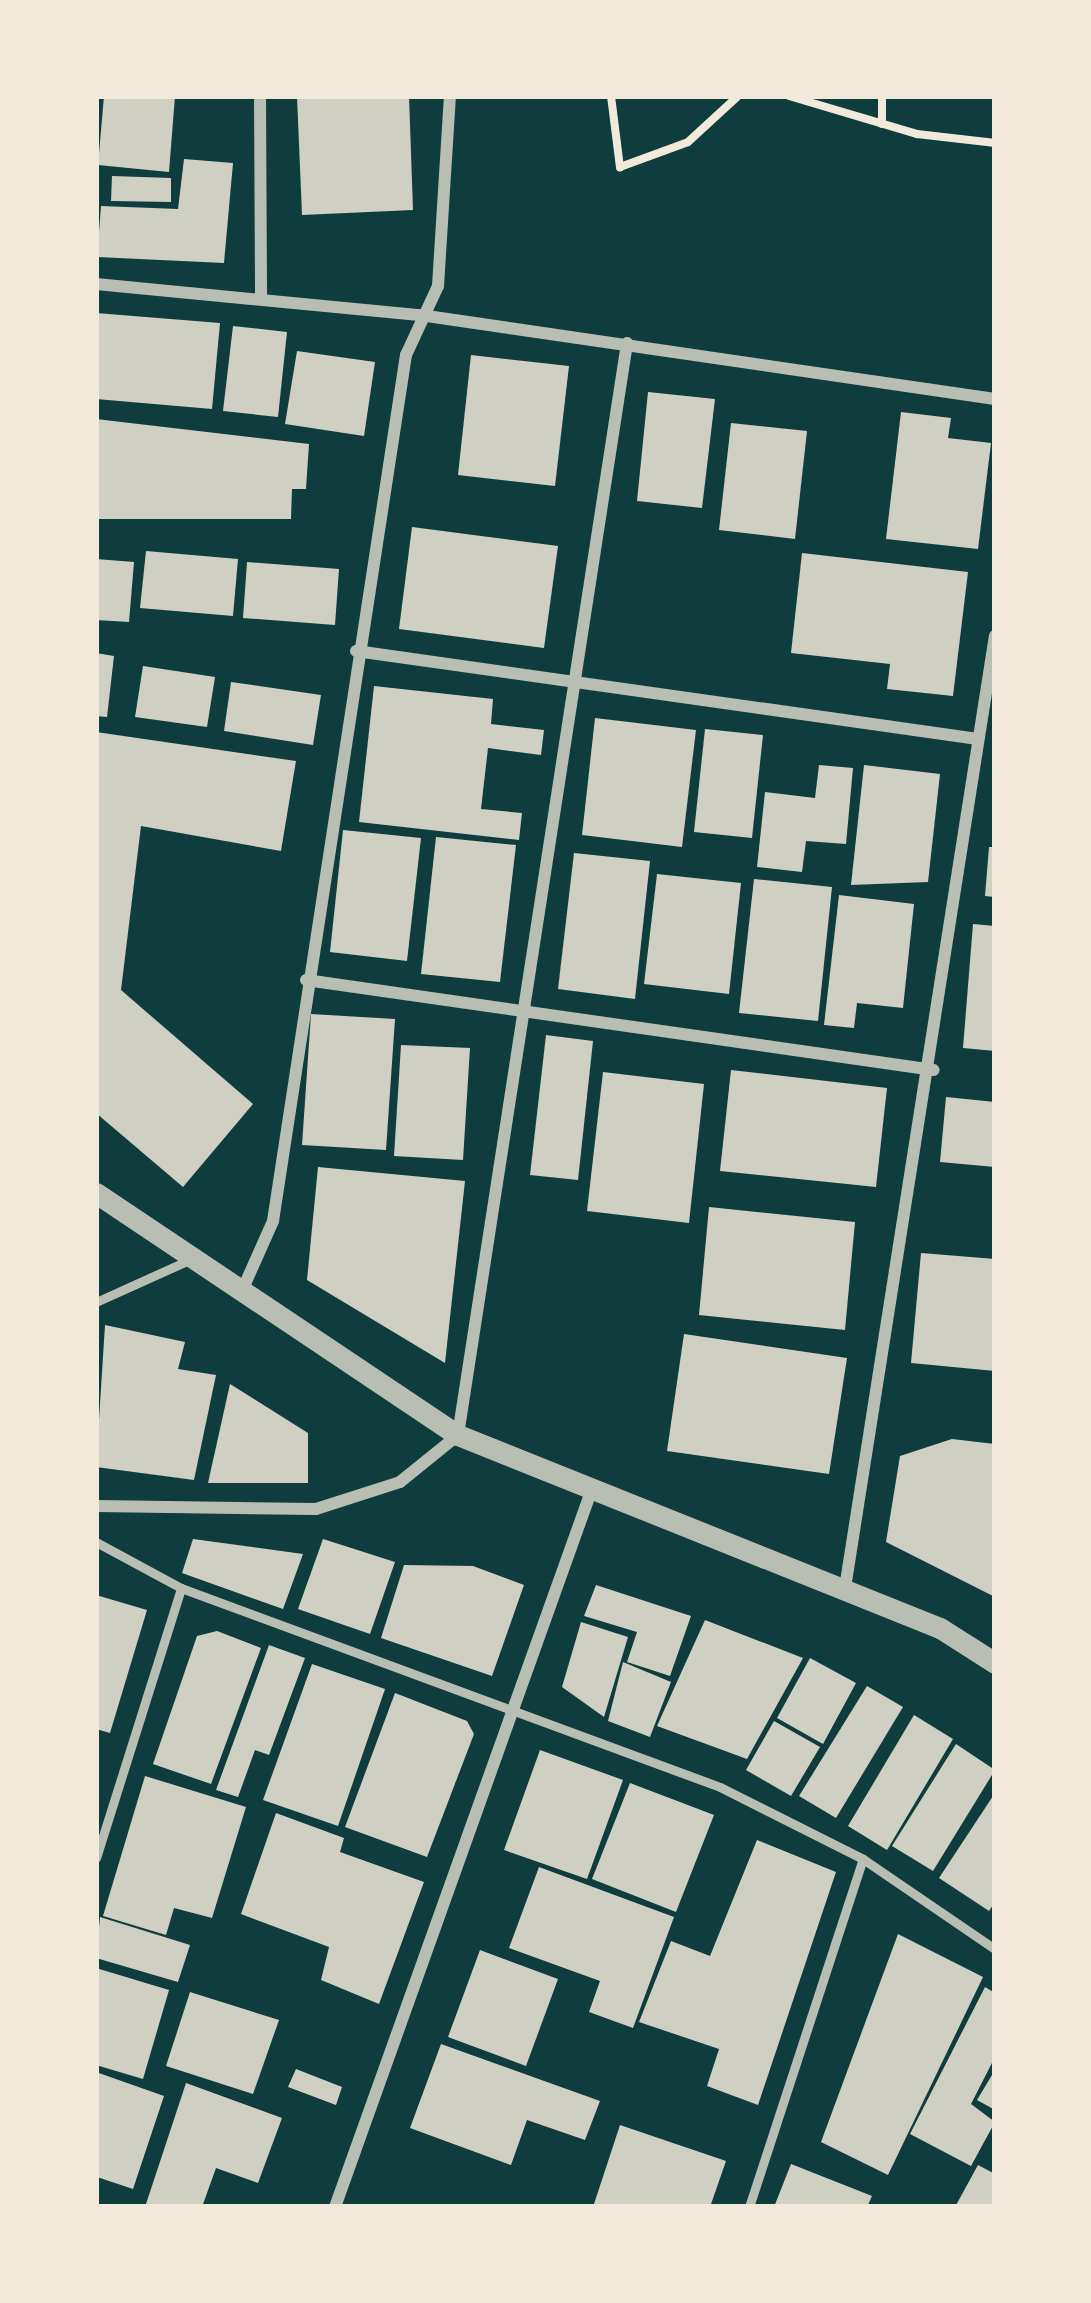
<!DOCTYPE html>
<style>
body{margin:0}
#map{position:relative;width:1091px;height:2303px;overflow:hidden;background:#0f3d3e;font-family:"Space Grotesk",sans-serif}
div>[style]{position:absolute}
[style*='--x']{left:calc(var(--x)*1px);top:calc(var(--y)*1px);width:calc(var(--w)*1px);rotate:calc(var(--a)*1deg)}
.building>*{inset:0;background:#cfcfc3}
.path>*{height:8px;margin:-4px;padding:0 4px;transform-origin:4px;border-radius:4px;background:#f1e9da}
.service>*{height:9px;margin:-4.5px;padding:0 4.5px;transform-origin:4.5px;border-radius:4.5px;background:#b8beb3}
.minor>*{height:12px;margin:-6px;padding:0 6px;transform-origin:6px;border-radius:6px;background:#b8beb3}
.tertiary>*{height:21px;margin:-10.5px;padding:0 10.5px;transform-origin:10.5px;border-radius:10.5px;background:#b8beb3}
span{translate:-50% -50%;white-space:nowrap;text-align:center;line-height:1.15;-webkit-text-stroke:12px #f1e9da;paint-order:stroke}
.frame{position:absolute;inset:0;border:99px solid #f1e9da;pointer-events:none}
</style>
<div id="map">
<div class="building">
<i style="clip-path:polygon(104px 96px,175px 96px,169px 172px,98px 165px)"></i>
<i style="clip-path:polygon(297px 96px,409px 96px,413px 210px,302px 215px)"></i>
<i style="clip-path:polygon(184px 159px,233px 163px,224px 263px,97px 257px,101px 206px,178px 209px)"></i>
<i style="clip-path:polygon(112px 176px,171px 178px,171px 202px,111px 201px)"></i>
<i style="clip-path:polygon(96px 313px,220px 323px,212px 409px,96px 399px)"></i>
<i style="clip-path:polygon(233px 326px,287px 332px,278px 417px,223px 411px)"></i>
<i style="clip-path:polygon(297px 351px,375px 362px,364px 436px,285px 424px)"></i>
<i style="clip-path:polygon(471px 355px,569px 366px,555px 486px,458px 475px)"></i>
<i style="clip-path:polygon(648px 392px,715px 399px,702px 508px,637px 501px)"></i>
<i style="clip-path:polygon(901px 412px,951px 418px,948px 438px,991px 443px,978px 549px,886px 539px)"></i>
<i style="clip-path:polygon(96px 419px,309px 444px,306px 489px,292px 489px,291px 519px,96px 519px)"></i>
<i style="clip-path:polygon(731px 423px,807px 431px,795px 539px,719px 530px)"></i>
<i style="clip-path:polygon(412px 527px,558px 546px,544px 648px,399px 629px)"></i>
<i style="clip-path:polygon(146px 551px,238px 559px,233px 616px,140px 608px)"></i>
<i style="clip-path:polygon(802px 553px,968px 572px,953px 696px,887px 689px,890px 664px,791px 653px)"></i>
<i style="clip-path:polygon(96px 559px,134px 562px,129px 622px,96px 620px)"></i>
<i style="clip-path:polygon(247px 562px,339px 569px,335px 625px,243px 618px)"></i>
<i style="clip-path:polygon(96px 653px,114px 656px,107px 717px,96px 716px)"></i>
<i style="clip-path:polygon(143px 666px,215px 677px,207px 727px,135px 717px)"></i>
<i style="clip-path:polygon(231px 682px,321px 695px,313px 745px,224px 731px)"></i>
<i style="clip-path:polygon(374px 686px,493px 699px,491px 724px,544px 730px,541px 755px,488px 748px,481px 809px,522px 813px,519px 840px,359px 822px)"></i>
<i style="clip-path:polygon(595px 718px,696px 730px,682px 847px,582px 835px)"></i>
<i style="clip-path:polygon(705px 729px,763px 735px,752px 838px,694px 832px)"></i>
<i style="clip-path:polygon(96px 732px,296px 761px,281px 851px,141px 826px,121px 990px,253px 1104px,183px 1187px,96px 1113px)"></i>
<i style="clip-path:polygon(819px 765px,853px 768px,846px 844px,806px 841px,802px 872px,757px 867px,765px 792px,815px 798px)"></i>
<i style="clip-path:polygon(864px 765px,940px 774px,928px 882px,851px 885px)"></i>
<i style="clip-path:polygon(343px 830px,421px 838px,407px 961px,330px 952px)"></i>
<i style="clip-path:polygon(436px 837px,516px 845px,500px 982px,421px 974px)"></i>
<i style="clip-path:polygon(989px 847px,995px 847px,995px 897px,985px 896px)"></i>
<i style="clip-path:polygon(574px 853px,650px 861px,635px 999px,558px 989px)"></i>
<i style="clip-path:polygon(657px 874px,741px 883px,729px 994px,644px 984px)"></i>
<i style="clip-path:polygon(754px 879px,832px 887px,818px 1021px,739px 1013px)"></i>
<i style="clip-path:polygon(839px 895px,914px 904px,903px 1008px,857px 1003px,854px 1028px,824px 1025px)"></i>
<i style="clip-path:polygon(973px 924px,995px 926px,995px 1051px,963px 1048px)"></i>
<i style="clip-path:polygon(311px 1014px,395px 1019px,386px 1150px,302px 1145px)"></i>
<i style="clip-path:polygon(546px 1035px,593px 1041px,578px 1180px,530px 1175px)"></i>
<i style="clip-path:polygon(401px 1045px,470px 1048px,463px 1160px,394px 1156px)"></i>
<i style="clip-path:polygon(731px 1070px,887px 1088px,876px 1187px,720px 1171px)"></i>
<i style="clip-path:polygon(603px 1072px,704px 1084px,689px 1223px,587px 1211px)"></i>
<i style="clip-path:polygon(946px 1097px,995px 1102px,995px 1167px,940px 1162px)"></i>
<i style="clip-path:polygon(318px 1167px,465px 1181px,445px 1363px,307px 1280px)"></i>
<i style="clip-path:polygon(709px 1207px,855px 1222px,845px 1330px,699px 1315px)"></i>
<i style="clip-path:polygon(921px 1253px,995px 1259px,995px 1371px,911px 1363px)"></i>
<i style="clip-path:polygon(105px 1325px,185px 1342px,178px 1369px,216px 1375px,194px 1480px,96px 1467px)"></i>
<i style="clip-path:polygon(684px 1334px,847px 1358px,829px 1474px,667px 1451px)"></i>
<i style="clip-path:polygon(230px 1384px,308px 1433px,308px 1483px,208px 1483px)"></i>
<i style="clip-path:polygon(952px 1439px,995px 1444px,995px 1597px,886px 1542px,900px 1456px)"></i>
<i style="clip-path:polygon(193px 1539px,303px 1554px,283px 1609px,182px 1573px)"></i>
<i style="clip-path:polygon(323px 1539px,395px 1562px,370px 1634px,298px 1609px)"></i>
<i style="clip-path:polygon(404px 1565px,473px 1566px,524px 1585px,492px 1676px,381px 1638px)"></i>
<i style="clip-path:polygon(596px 1585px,691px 1616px,670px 1676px,627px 1662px,637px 1632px,584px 1616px)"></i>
<i style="clip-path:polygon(96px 1595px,147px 1610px,110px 1733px,96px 1729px)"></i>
<i style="clip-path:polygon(705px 1620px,803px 1658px,747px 1759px,657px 1726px)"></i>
<i style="clip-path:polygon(581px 1622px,628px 1637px,604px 1717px,562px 1687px)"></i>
<i style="clip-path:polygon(217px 1631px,261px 1648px,211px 1784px,153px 1764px,197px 1636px)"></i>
<i style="clip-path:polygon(269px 1645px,305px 1658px,269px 1755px,255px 1750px,238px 1797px,216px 1790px)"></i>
<i style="clip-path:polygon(810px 1658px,856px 1683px,823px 1744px,777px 1718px)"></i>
<i style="clip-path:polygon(623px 1662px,671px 1682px,650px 1737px,608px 1721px)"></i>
<i style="clip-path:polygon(312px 1664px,385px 1689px,338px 1826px,263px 1800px)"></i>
<i style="clip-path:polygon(867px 1686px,903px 1707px,836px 1818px,799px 1796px)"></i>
<i style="clip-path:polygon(395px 1693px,467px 1721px,474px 1734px,427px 1857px,345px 1827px)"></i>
<i style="clip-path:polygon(914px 1715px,953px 1739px,887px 1850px,848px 1826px)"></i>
<i style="clip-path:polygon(774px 1721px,820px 1747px,791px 1796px,746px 1770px)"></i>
<i style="clip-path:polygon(956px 1744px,995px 1770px,933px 1871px,892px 1846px)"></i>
<i style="clip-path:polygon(540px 1750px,623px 1780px,587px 1879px,504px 1850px)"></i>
<i style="clip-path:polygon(145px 1776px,246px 1807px,212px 1918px,174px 1908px,166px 1935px,103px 1916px)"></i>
<i style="clip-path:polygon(630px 1783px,714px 1815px,676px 1912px,592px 1879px)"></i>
<i style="clip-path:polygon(995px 1793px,995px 1902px,989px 1911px,939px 1878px)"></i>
<i style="clip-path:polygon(276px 1813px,344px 1838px,340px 1852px,424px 1882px,379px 2004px,321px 1980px,329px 1947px,241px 1914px)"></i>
<i style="clip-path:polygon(757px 1840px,836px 1872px,758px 2105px,707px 2086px,719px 2049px,639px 2022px,671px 1941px,710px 1956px)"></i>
<i style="clip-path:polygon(539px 1867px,674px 1917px,633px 2028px,589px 2012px,600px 1981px,509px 1948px)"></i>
<i style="clip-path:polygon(100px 1917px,190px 1945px,178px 1982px,96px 1958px)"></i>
<i style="clip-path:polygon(898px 1934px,983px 1977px,888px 2175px,821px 2142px)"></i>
<i style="clip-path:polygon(480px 1950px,558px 1979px,526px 2066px,448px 2037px)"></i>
<i style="clip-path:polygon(96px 1968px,169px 1990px,143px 2079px,96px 2065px)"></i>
<i style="clip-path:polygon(985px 1987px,995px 1993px,995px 2057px,971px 2104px,995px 2122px,971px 2166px,910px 2134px)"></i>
<i style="clip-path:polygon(190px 1992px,279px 2020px,253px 2094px,166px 2066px)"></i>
<i style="clip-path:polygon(441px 2044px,600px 2101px,585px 2140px,527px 2120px,511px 2165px,410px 2128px)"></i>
<i style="clip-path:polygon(296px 2069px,342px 2087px,336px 2105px,288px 2087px)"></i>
<i style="clip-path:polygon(995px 2070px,995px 2110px,977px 2100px)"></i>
<i style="clip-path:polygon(96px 2072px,164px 2096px,133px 2189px,97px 2177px)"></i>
<i style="clip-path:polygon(186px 2083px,282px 2118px,258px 2183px,216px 2168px,202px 2207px,145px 2207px)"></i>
<i style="clip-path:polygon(620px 2125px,726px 2161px,710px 2207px,593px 2207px)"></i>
<i style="clip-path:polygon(791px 2164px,872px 2196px,867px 2207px,774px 2207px)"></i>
<i style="clip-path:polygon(978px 2165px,995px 2174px,995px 2207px,955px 2207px)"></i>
</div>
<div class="path">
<i style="--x:611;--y:96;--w:72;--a:82.8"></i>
<i style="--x:620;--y:167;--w:72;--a:-20.2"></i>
<i style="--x:688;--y:142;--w:68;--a:-42.6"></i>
<i style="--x:789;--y:96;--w:134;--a:16.5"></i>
<i style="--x:917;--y:134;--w:79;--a:6.6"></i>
<i style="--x:882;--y:96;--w:28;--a:90"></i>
</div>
<div class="service">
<i style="--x:96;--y:1302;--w:100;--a:-24.3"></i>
<i style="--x:96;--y:1542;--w:97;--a:28.4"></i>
<i style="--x:181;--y:1588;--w:575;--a:20.26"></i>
<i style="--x:720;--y:1787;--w:160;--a:26.7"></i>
<i style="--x:863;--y:1859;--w:160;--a:34.3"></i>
<i style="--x:96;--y:1858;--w:283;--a:-72.5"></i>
<i style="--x:749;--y:2207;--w:366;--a:-71.9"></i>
</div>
<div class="minor">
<i style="--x:260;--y:96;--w:201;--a:89.7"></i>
<i style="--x:96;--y:284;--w:325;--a:5.5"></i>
<i style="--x:420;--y:315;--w:581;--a:8.31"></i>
<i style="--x:356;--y:651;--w:628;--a:8.05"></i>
<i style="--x:306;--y:980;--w:634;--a:8.16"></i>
<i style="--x:241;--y:1293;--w:79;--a:-66"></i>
<i style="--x:273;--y:1221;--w:876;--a:-81.27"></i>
<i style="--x:406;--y:355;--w:76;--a:-65.1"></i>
<i style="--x:438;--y:286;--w:190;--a:-86.4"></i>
<i style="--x:96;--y:1506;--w:220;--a:0.8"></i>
<i style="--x:316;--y:1509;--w:88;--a:-17.8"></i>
<i style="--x:400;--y:1482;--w:75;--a:-39"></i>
<i style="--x:458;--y:1435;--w:1105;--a:-81.2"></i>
<i style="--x:845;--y:1588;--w:964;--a:-81.05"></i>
<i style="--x:335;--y:2207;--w:763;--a:-70.31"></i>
</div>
<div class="tertiary">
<i style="--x:96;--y:1193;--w:435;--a:33.8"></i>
<i style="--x:458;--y:1435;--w:519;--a:21.82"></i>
<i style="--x:940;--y:1628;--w:65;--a:32.5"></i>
</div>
<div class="frame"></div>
</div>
